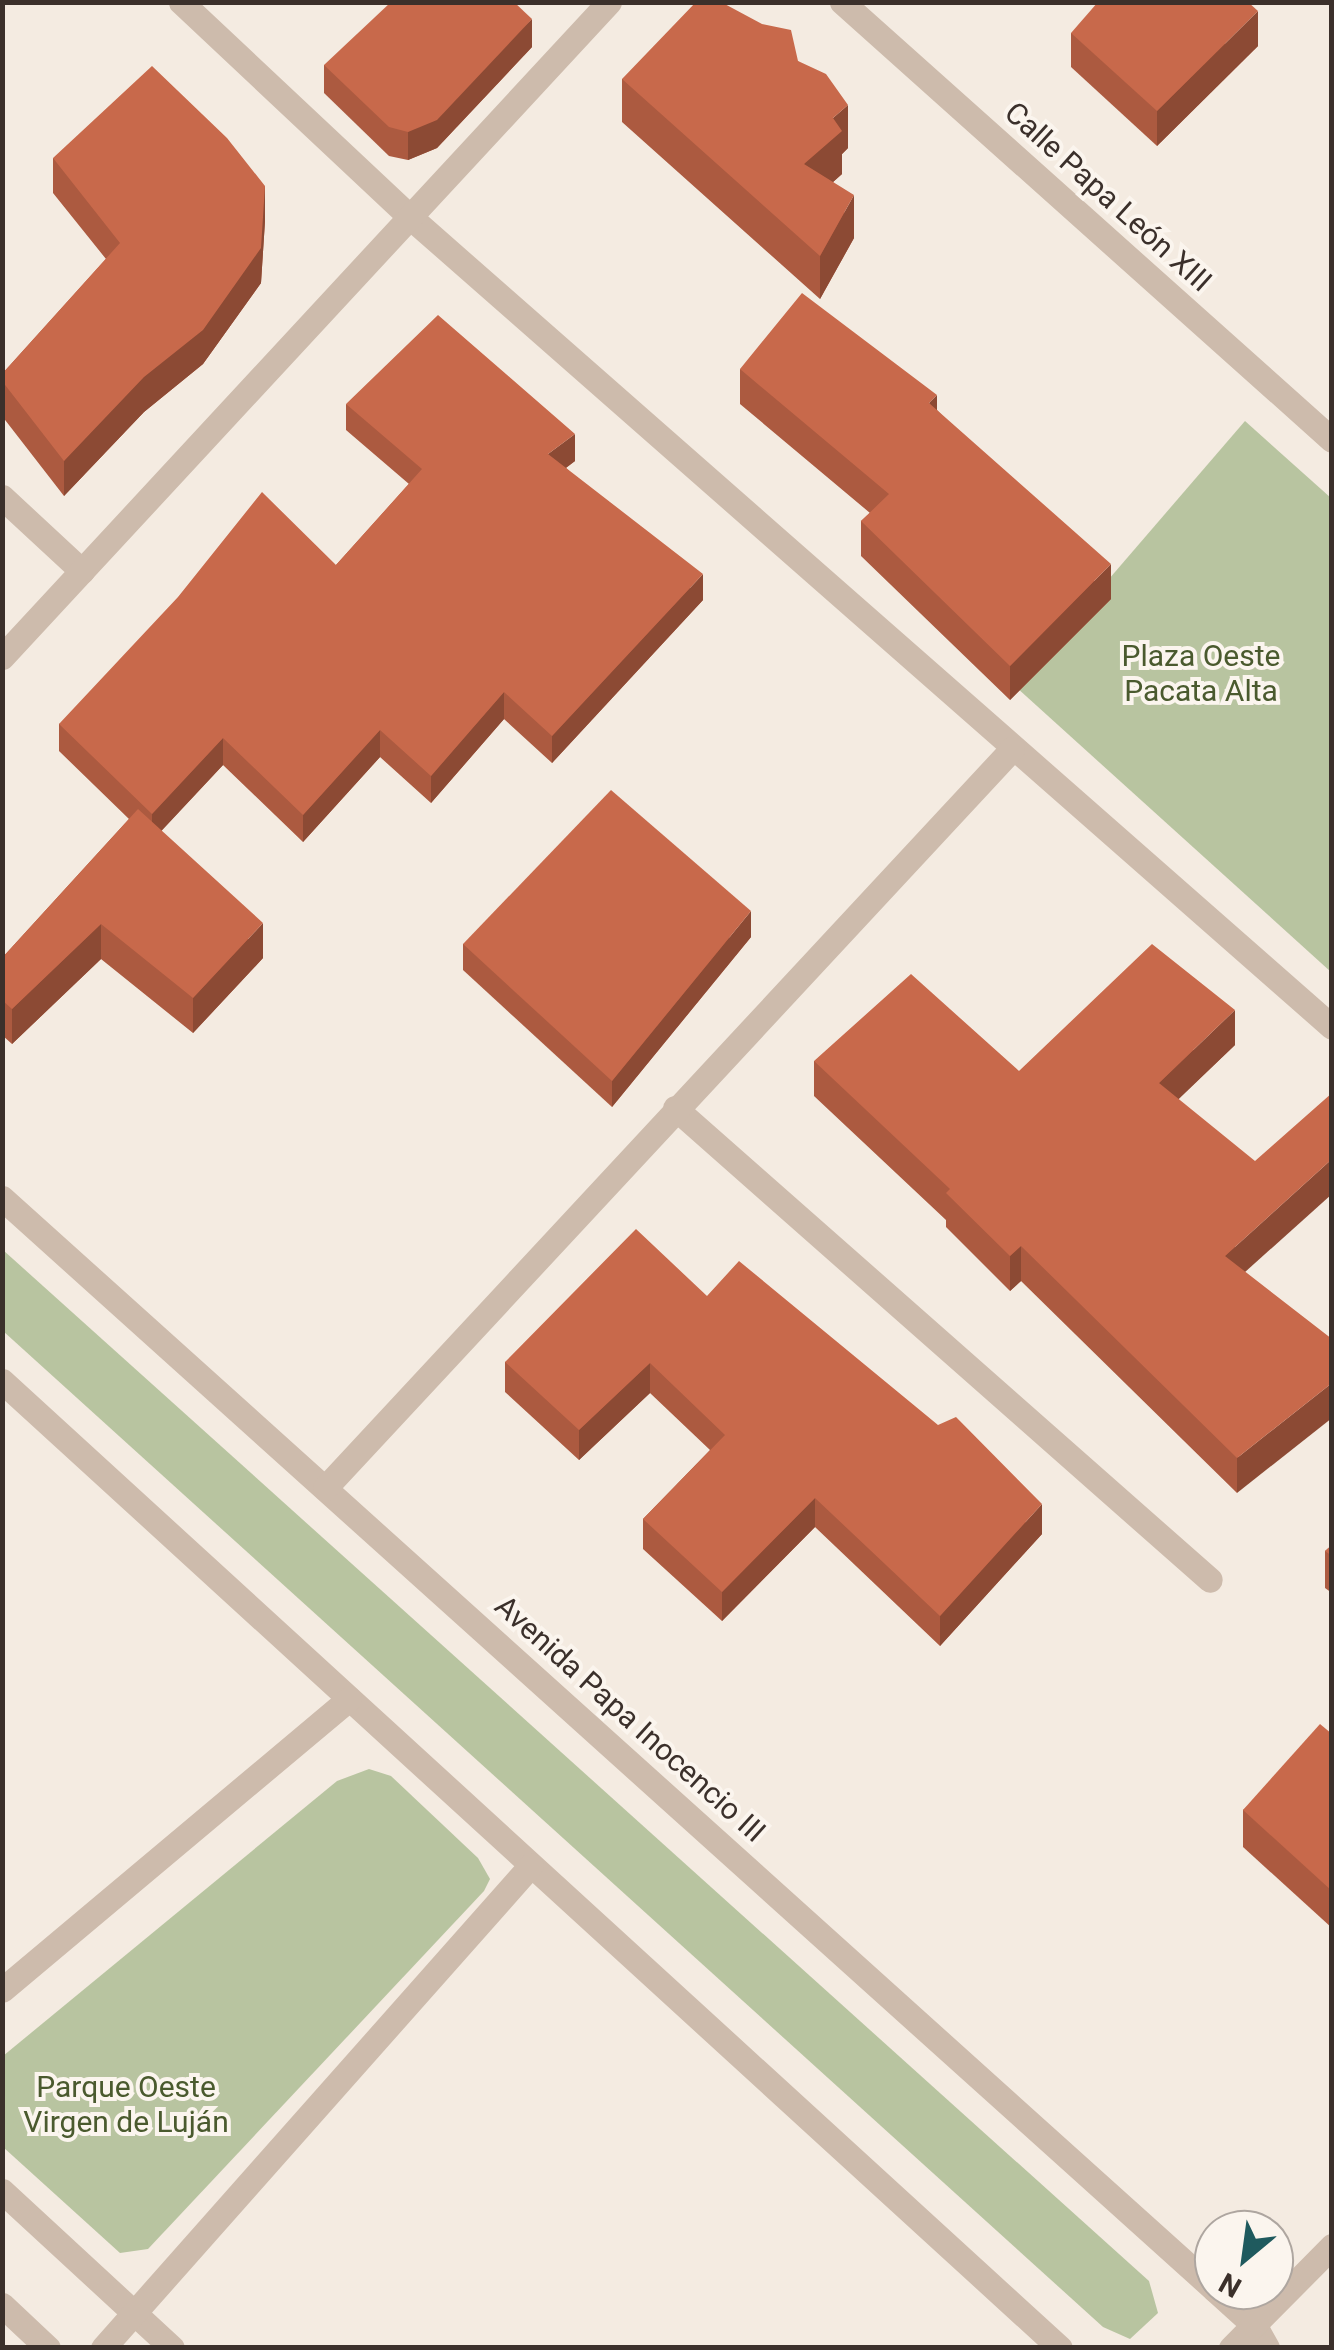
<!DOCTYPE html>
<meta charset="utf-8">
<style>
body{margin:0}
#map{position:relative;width:1334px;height:2350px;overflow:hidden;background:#f4ebe1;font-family:Roboto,sans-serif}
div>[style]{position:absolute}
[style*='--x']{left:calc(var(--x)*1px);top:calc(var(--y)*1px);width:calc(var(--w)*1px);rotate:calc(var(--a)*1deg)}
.green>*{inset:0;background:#b8c4a0}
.minor>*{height:25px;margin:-12.5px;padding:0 12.5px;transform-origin:12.5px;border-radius:12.5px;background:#cdbbac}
.wall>*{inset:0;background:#ac5a40}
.shaded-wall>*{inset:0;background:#8c4a34}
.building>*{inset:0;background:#c8694b}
span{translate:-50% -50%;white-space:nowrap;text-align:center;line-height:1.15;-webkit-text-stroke:8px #fbf5ee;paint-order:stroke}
.street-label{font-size:30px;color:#3b302b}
.park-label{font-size:30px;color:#4a5a2e}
.frame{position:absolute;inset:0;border:5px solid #3b302b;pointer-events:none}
.north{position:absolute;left:1194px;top:2210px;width:100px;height:100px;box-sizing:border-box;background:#fbf5ee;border:2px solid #aea6a0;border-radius:50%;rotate:209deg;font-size:28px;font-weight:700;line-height:40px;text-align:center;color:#3b302b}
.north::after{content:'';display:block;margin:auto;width:35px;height:45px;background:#1f5a5e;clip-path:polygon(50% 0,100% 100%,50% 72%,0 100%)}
</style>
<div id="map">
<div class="green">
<i style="clip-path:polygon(1245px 421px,1331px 498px,1331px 972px,1016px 687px)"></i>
<i style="clip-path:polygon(3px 1250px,1149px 2281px,1158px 2313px,1130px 2339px,1103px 2327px,3px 1331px)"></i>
<i style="clip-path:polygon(369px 1769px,391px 1776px,478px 1858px,490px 1879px,484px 1891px,148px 2249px,120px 2253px,3px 2147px,3px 2056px,337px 1781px)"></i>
</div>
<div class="minor">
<i style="--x:181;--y:2;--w:314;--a:43.2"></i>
<i style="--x:410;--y:217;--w:1227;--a:41.3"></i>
<i style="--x:842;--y:2;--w:657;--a:41.79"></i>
<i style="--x:2;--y:497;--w:109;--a:42.8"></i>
<i style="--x:2;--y:657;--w:893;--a:-47.18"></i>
<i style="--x:675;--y:1108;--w:713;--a:41.42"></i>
<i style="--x:2;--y:1198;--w:1631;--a:41.99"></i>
<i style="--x:2;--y:1381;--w:1433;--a:42.43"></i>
<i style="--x:325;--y:1488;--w:1009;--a:-47.09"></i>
<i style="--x:2;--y:1990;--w:453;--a:-40"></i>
<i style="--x:2;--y:2191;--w:231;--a:42.7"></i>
<i style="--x:1215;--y:2290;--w:54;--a:42"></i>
<i style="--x:1255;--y:2326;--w:25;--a:61"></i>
<i style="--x:2;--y:2305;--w:63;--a:43.1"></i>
<i style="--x:103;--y:2348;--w:645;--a:-48.45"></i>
<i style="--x:1231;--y:2348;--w:144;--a:-45.3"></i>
</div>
<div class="wall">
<i style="clip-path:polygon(1071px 33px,1258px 46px,1157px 146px,1071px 67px)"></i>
<i style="clip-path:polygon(532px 47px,437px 148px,408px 160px,389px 156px,324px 93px,324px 65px)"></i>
<i style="clip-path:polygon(798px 61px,848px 148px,842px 154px,842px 174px,833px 182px,854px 238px,820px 299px,622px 122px,622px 79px)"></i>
<i style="clip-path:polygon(53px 158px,265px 221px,261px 283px,203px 364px,144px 412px,64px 496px,2px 416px,2px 374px,106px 259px,53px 193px)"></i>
<i style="clip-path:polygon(740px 369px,937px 410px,1111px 599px,1010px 700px,861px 556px,861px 521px,870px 513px,740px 404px)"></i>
<i style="clip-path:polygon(346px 404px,575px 461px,566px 468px,703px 600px,552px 763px,504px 719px,431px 803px,380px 757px,303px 842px,223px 765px,161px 831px,263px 958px,193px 1033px,101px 959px,12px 1044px,2px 1035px,2px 958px,129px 819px,59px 751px,59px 724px,336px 565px,409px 484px,346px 430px)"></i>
<i style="clip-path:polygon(751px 937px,612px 1107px,463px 970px,463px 944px)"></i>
<i style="clip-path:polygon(1235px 1045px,1178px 1099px,1245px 1272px,1237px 1493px,1021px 1281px,1010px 1291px,946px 1227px,946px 1220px,814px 1096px,814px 1061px,1019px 1071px)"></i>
<i style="clip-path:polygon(707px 1296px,1042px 1534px,940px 1646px,815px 1527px,722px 1621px,643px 1549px,643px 1519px,710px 1450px,650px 1393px,579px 1460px,505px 1392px,505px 1362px)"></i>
<i style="clip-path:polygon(1332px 1545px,1332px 1593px,1325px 1588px,1325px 1551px)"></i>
<i style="clip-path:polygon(1332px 1734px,1332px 1928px,1243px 1847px,1243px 1810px)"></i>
</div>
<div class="shaded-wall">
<i style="clip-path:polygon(1258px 11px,1258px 46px,1157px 146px,1157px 111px)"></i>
<i style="clip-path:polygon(532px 19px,532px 47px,437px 148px,408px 160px,408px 132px)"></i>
<i style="clip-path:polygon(848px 105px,848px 148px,842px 154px,842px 174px,804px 208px,804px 164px,833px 118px)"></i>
<i style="clip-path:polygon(265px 186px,265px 221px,261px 283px,203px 364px,144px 412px,64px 496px,64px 461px)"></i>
<i style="clip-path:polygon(854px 195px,854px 238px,820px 299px,820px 256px)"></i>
<i style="clip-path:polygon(937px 395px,937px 430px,929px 403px)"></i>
<i style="clip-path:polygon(575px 434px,575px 461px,548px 481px,548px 454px)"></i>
<i style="clip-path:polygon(1111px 564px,1111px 599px,1010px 700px,1010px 666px)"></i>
<i style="clip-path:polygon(703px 574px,703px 600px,552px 763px,552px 736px)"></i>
<i style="clip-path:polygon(504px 692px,504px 719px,431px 803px,431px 776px)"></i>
<i style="clip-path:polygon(380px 730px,380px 757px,303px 842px,303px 815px)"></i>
<i style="clip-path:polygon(223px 738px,223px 765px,152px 841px,152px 814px)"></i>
<i style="clip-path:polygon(751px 911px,751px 937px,612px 1107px,612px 1081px)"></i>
<i style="clip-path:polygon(263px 923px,263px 958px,193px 1033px,193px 998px)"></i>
<i style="clip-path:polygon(101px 924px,101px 959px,12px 1044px,12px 1009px)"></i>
<i style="clip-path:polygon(1235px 1010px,1235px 1045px,1159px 1118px,1159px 1083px)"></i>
<i style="clip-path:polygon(1332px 1159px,1332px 1194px,1225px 1290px,1225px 1256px)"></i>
<i style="clip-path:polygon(1021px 1246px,1021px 1281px,1010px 1291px,1010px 1256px)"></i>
<i style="clip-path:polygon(650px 1363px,650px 1393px,579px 1460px,579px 1430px)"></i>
<i style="clip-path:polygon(1332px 1383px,1332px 1418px,1237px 1493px,1237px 1458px)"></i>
<i style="clip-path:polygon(815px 1498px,815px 1527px,722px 1621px,722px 1592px)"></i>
<i style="clip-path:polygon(1042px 1504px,1042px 1534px,940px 1646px,940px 1616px)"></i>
</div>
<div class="building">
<i style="clip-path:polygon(391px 2px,514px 2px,532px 19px,437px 120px,408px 132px,389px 127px,324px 65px)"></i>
<i style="clip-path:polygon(696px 2px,721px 2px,762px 24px,791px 30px,798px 61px,826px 74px,848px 105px,833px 118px,842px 131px,804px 164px,854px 195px,820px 256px,622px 79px)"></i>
<i style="clip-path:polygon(1098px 2px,1248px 2px,1258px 11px,1157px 111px,1071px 33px)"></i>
<i style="clip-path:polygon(152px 66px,227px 138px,265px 186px,261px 248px,203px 330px,144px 377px,64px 461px,2px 381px,2px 374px,120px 243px,53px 158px)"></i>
<i style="clip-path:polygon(802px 293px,937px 395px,929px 403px,1111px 564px,1010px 666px,861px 521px,889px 494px,740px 369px)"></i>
<i style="clip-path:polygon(438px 315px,575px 434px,548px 454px,703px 574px,552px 736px,504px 692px,431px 776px,380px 730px,303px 815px,223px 738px,152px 814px,59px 724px,178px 597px,262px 492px,336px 565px,422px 469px,346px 404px)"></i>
<i style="clip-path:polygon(611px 790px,751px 911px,612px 1081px,463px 944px)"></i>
<i style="clip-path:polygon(138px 809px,263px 923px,193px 998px,101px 924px,12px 1009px,2px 1000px,2px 958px)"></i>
<i style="clip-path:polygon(1152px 944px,1235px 1010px,1159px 1083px,1255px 1161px,1332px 1093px,1332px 1159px,1225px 1256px,1332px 1339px,1332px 1383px,1237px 1458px,1021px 1246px,1010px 1256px,946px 1193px,950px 1189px,814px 1061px,911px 974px,1019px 1071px)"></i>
<i style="clip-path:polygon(636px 1229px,707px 1296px,739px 1261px,938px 1425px,956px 1417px,1042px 1504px,940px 1616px,815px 1498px,722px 1592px,643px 1519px,725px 1435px,650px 1363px,579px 1430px,505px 1362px)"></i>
<i style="clip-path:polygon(1332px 1545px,1332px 1556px,1325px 1551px)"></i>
<i style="clip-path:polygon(1320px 1724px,1332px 1734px,1332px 1891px,1243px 1810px)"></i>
</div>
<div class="street-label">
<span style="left:1108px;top:197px;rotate:42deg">Calle Papa León XIII</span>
<span style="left:630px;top:1719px;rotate:42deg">Avenida Papa Inocencio III</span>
</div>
<div class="park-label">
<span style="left:1201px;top:673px">Plaza Oeste<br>Pacata Alta</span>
<span style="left:126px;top:2104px">Parque Oeste<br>Virgen de Luján</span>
</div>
<div class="frame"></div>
<div class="north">N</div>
</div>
